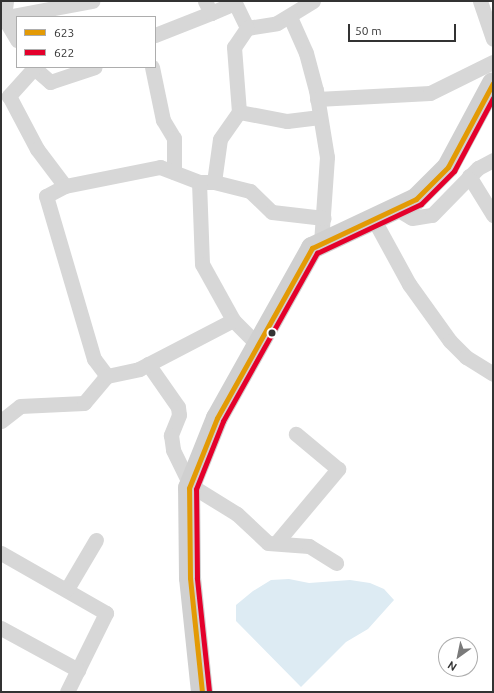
<!DOCTYPE html>
<style>
body{margin:0}
#map{position:relative;width:494px;height:693px;overflow:hidden;background:#fff;font-family:Ubuntu,sans-serif}
div>[style]{position:absolute}
[style*='--x']{left:calc(var(--x)*1px);top:calc(var(--y)*1px);width:calc(var(--w)*1px);rotate:calc(var(--a)*1deg)}
.water>*{inset:0;background:#ddebf3}
.street>*{height:15px;margin:-7.5px;padding:0 7.5px;transform-origin:7.5px;border-radius:7.5px;background:#d7d7d7}
.secondary>*{height:22px;margin:-11px;padding:0 11px;transform-origin:11px;border-radius:11px;background:#d0d0d0}
.bus-1>*{height:5px;margin:-2.5px;padding:0 2.5px;transform-origin:2.5px;border-radius:2.5px;background:#e39a05}
.bus-2>*{height:5px;margin:-2.5px;padding:0 2.5px;transform-origin:2.5px;border-radius:2.5px;background:#e4002b}
.dots>*{width:11px;height:11px;translate:-50% -50%;box-sizing:border-box;border:2px solid #fff;border-radius:50%}
span{translate:-50% -50%;white-space:nowrap;text-align:center;line-height:1.15;-webkit-text-stroke:4px #fff;paint-order:stroke}
.frame{position:absolute;inset:0;border:2px solid #333;pointer-events:none}
.legend{position:absolute;left:16px;top:16px;width:140px;height:52px;box-sizing:border-box;background:#fff;border:1px solid #adadad;margin:0;padding:5px 7px;list-style:none;font-size:12px;color:#333}
.legend li{display:flex;align-items:center;gap:8px;height:20px}
.legend b{width:20px;border:1px solid #adadad}
.north{position:absolute;left:438px;top:637px;width:40px;height:40px;box-sizing:border-box;background:#fff;border:1px solid #adadad;border-radius:50%;rotate:213deg;font-size:11px;font-weight:700;line-height:16px;text-align:center;color:#333}
.north::after{content:'';display:block;margin:auto;width:14px;height:18px;background:#7a7a7a;clip-path:polygon(50% 0,100% 100%,50% 72%,0 100%)}
.scale{position:absolute;left:348px;top:24px;width:108px;height:18px;box-sizing:border-box;border:2px solid #333;border-top:0;padding-left:5px;font-size:12px;line-height:14px;white-space:nowrap;color:#333;-webkit-text-stroke:3px #fff;paint-order:stroke}
</style>
<div id="map">
<div class="water">
<i style="clip-path:polygon(289px 579px,309px 583px,350px 580px,370px 583px,384px 589px,394px 600px,368px 629px,346px 642px,301px 687px,236px 621px,236px 605px,253px 591px,271px 580px)"></i>
</div>
<div class="street">
<i style="--x:6;--y:1;--w:17;--a:97"></i>
<i style="--x:4;--y:18;--w:26;--a:59"></i>
<i style="--x:480;--y:1;--w:40;--a:71.1"></i>
<i style="--x:211;--y:13;--w:26;--a:-23"></i>
<i style="--x:235;--y:3;--w:28;--a:64"></i>
<i style="--x:247;--y:28;--w:30;--a:-9"></i>
<i style="--x:277;--y:23;--w:42;--a:-31.4"></i>
<i style="--x:290;--y:17;--w:39;--a:66"></i>
<i style="--x:306;--y:53;--w:38;--a:75"></i>
<i style="--x:316;--y:90;--w:68;--a:80.7"></i>
<i style="--x:327;--y:157;--w:86;--a:94"></i>
<i style="--x:1;--y:18;--w:93;--a:-10.6"></i>
<i style="--x:247;--y:28;--w:23;--a:124"></i>
<i style="--x:234;--y:47;--w:65;--a:85.6"></i>
<i style="--x:239;--y:112;--w:49;--a:10.6"></i>
<i style="--x:287;--y:121;--w:33;--a:-7"></i>
<i style="--x:155;--y:35;--w:60;--a:-21.4"></i>
<i style="--x:211;--y:13;--w:13;--a:-117"></i>
<i style="--x:33;--y:67;--w:23;--a:41"></i>
<i style="--x:50;--y:82;--w:47;--a:-18.4"></i>
<i style="--x:152;--y:67;--w:54;--a:78.3"></i>
<i style="--x:163;--y:120;--w:21;--a:59"></i>
<i style="--x:174;--y:138;--w:34;--a:90"></i>
<i style="--x:34;--y:68;--w:38;--a:132"></i>
<i style="--x:9;--y:96;--w:60;--a:62.2"></i>
<i style="--x:37;--y:149;--w:46;--a:52.9"></i>
<i style="--x:317;--y:99;--w:113;--a:-3"></i>
<i style="--x:430;--y:93;--w:70;--a:-26.2"></i>
<i style="--x:469;--y:176;--w:46;--a:58.4"></i>
<i style="--x:199;--y:182;--w:82;--a:87.9"></i>
<i style="--x:202;--y:264;--w:64;--a:61"></i>
<i style="--x:233;--y:320;--w:33;--a:45"></i>
<i style="--x:214;--y:182;--w:43;--a:-82.1"></i>
<i style="--x:220;--y:139;--w:33;--a:-55"></i>
<i style="--x:397;--y:209;--w:17;--a:31"></i>
<i style="--x:412;--y:218;--w:20;--a:-9"></i>
<i style="--x:432;--y:215;--w:66;--a:-45.6"></i>
<i style="--x:478;--y:168;--w:17;--a:-28"></i>
<i style="--x:374;--y:220;--w:73;--a:61.3"></i>
<i style="--x:409;--y:284;--w:70;--a:54.3"></i>
<i style="--x:450;--y:341;--w:23;--a:45"></i>
<i style="--x:466;--y:357;--w:32;--a:32"></i>
<i style="--x:148;--y:364;--w:52;--a:55.1"></i>
<i style="--x:178;--y:407;--w:8;--a:83"></i>
<i style="--x:179;--y:415;--w:22;--a:112"></i>
<i style="--x:171;--y:435;--w:15;--a:82"></i>
<i style="--x:173;--y:450;--w:39;--a:64"></i>
<i style="--x:190;--y:485;--w:55;--a:31.7"></i>
<i style="--x:237;--y:514;--w:42;--a:43.1"></i>
<i style="--x:268;--y:543;--w:41;--a:4.2"></i>
<i style="--x:309;--y:546;--w:32;--a:32"></i>
<i style="--x:107;--y:376;--w:21;--a:-127"></i>
<i style="--x:94;--y:359;--w:170;--a:-106.4"></i>
<i style="--x:46;--y:196;--w:21;--a:-28"></i>
<i style="--x:65;--y:186;--w:97;--a:-11.3"></i>
<i style="--x:160;--y:167;--w:42;--a:21"></i>
<i style="--x:199;--y:182;--w:15;--a:0"></i>
<i style="--x:214;--y:182;--w:37;--a:14"></i>
<i style="--x:250;--y:191;--w:30;--a:44"></i>
<i style="--x:272;--y:212;--w:52;--a:6.6"></i>
<i style="--x:1;--y:421;--w:24;--a:-38"></i>
<i style="--x:20;--y:406;--w:64;--a:-2.7"></i>
<i style="--x:84;--y:403;--w:35;--a:-50"></i>
<i style="--x:107;--y:376;--w:33;--a:-12"></i>
<i style="--x:139;--y:369;--w:106;--a:-27.5"></i>
<i style="--x:276;--y:543;--w:97;--a:-50"></i>
<i style="--x:338;--y:469;--w:55;--a:-140.2"></i>
<i style="--x:1;--y:553;--w:121;--a:29.7"></i>
<i style="--x:106;--y:613;--w:88;--a:116.3"></i>
<i style="--x:67;--y:589;--w:57;--a:-59.4"></i>
<i style="--x:1;--y:628;--w:88;--a:28.6"></i>
</div>
<div class="secondary">
<i style="--x:202;--y:692;--w:115;--a:-96"></i>
<i style="--x:190;--y:578;--w:90;--a:-90.6"></i>
<i style="--x:189;--y:488;--w:75;--a:-68.2"></i>
<i style="--x:217;--y:418;--w:195;--a:-60.8"></i>
<i style="--x:312;--y:248;--w:115;--a:-25.2"></i>
<i style="--x:416;--y:199;--w:45;--a:-45"></i>
<i style="--x:448;--y:167;--w:95;--a:-61.8"></i>
</div>
<div class="bus-1">
<i style="--x:202;--y:692;--w:115;--a:-96"></i>
<i style="--x:190;--y:578;--w:90;--a:-90.6"></i>
<i style="--x:189;--y:488;--w:75;--a:-68.2"></i>
<i style="--x:217;--y:418;--w:195;--a:-60.8"></i>
<i style="--x:312;--y:248;--w:115;--a:-25.2"></i>
<i style="--x:416;--y:199;--w:45;--a:-45"></i>
<i style="--x:448;--y:167;--w:95;--a:-61.8"></i>
</div>
<div class="bus-2">
<i style="--x:209;--y:691;--w:114;--a:-96.1"></i>
<i style="--x:197;--y:578;--w:89;--a:-90.6"></i>
<i style="--x:196;--y:489;--w:73;--a:-68.3"></i>
<i style="--x:223;--y:421;--w:193;--a:-60.8"></i>
<i style="--x:317;--y:253;--w:115;--a:-25.2"></i>
<i style="--x:421;--y:204;--w:47;--a:-45"></i>
<i style="--x:454;--y:171;--w:83;--a:-61.9"></i>
</div>
<div class="dots">
<i style="left:272px;top:333px;background:#333"></i>
</div>
<div class="frame"></div>
<ul class="legend">
<li><b style="height:5px;background:#e39a05"></b>623</li>
<li><b style="height:5px;background:#e4002b"></b>622</li>
</ul>
<div class="north">N</div>
<div class="scale">50 m</div>
</div>
